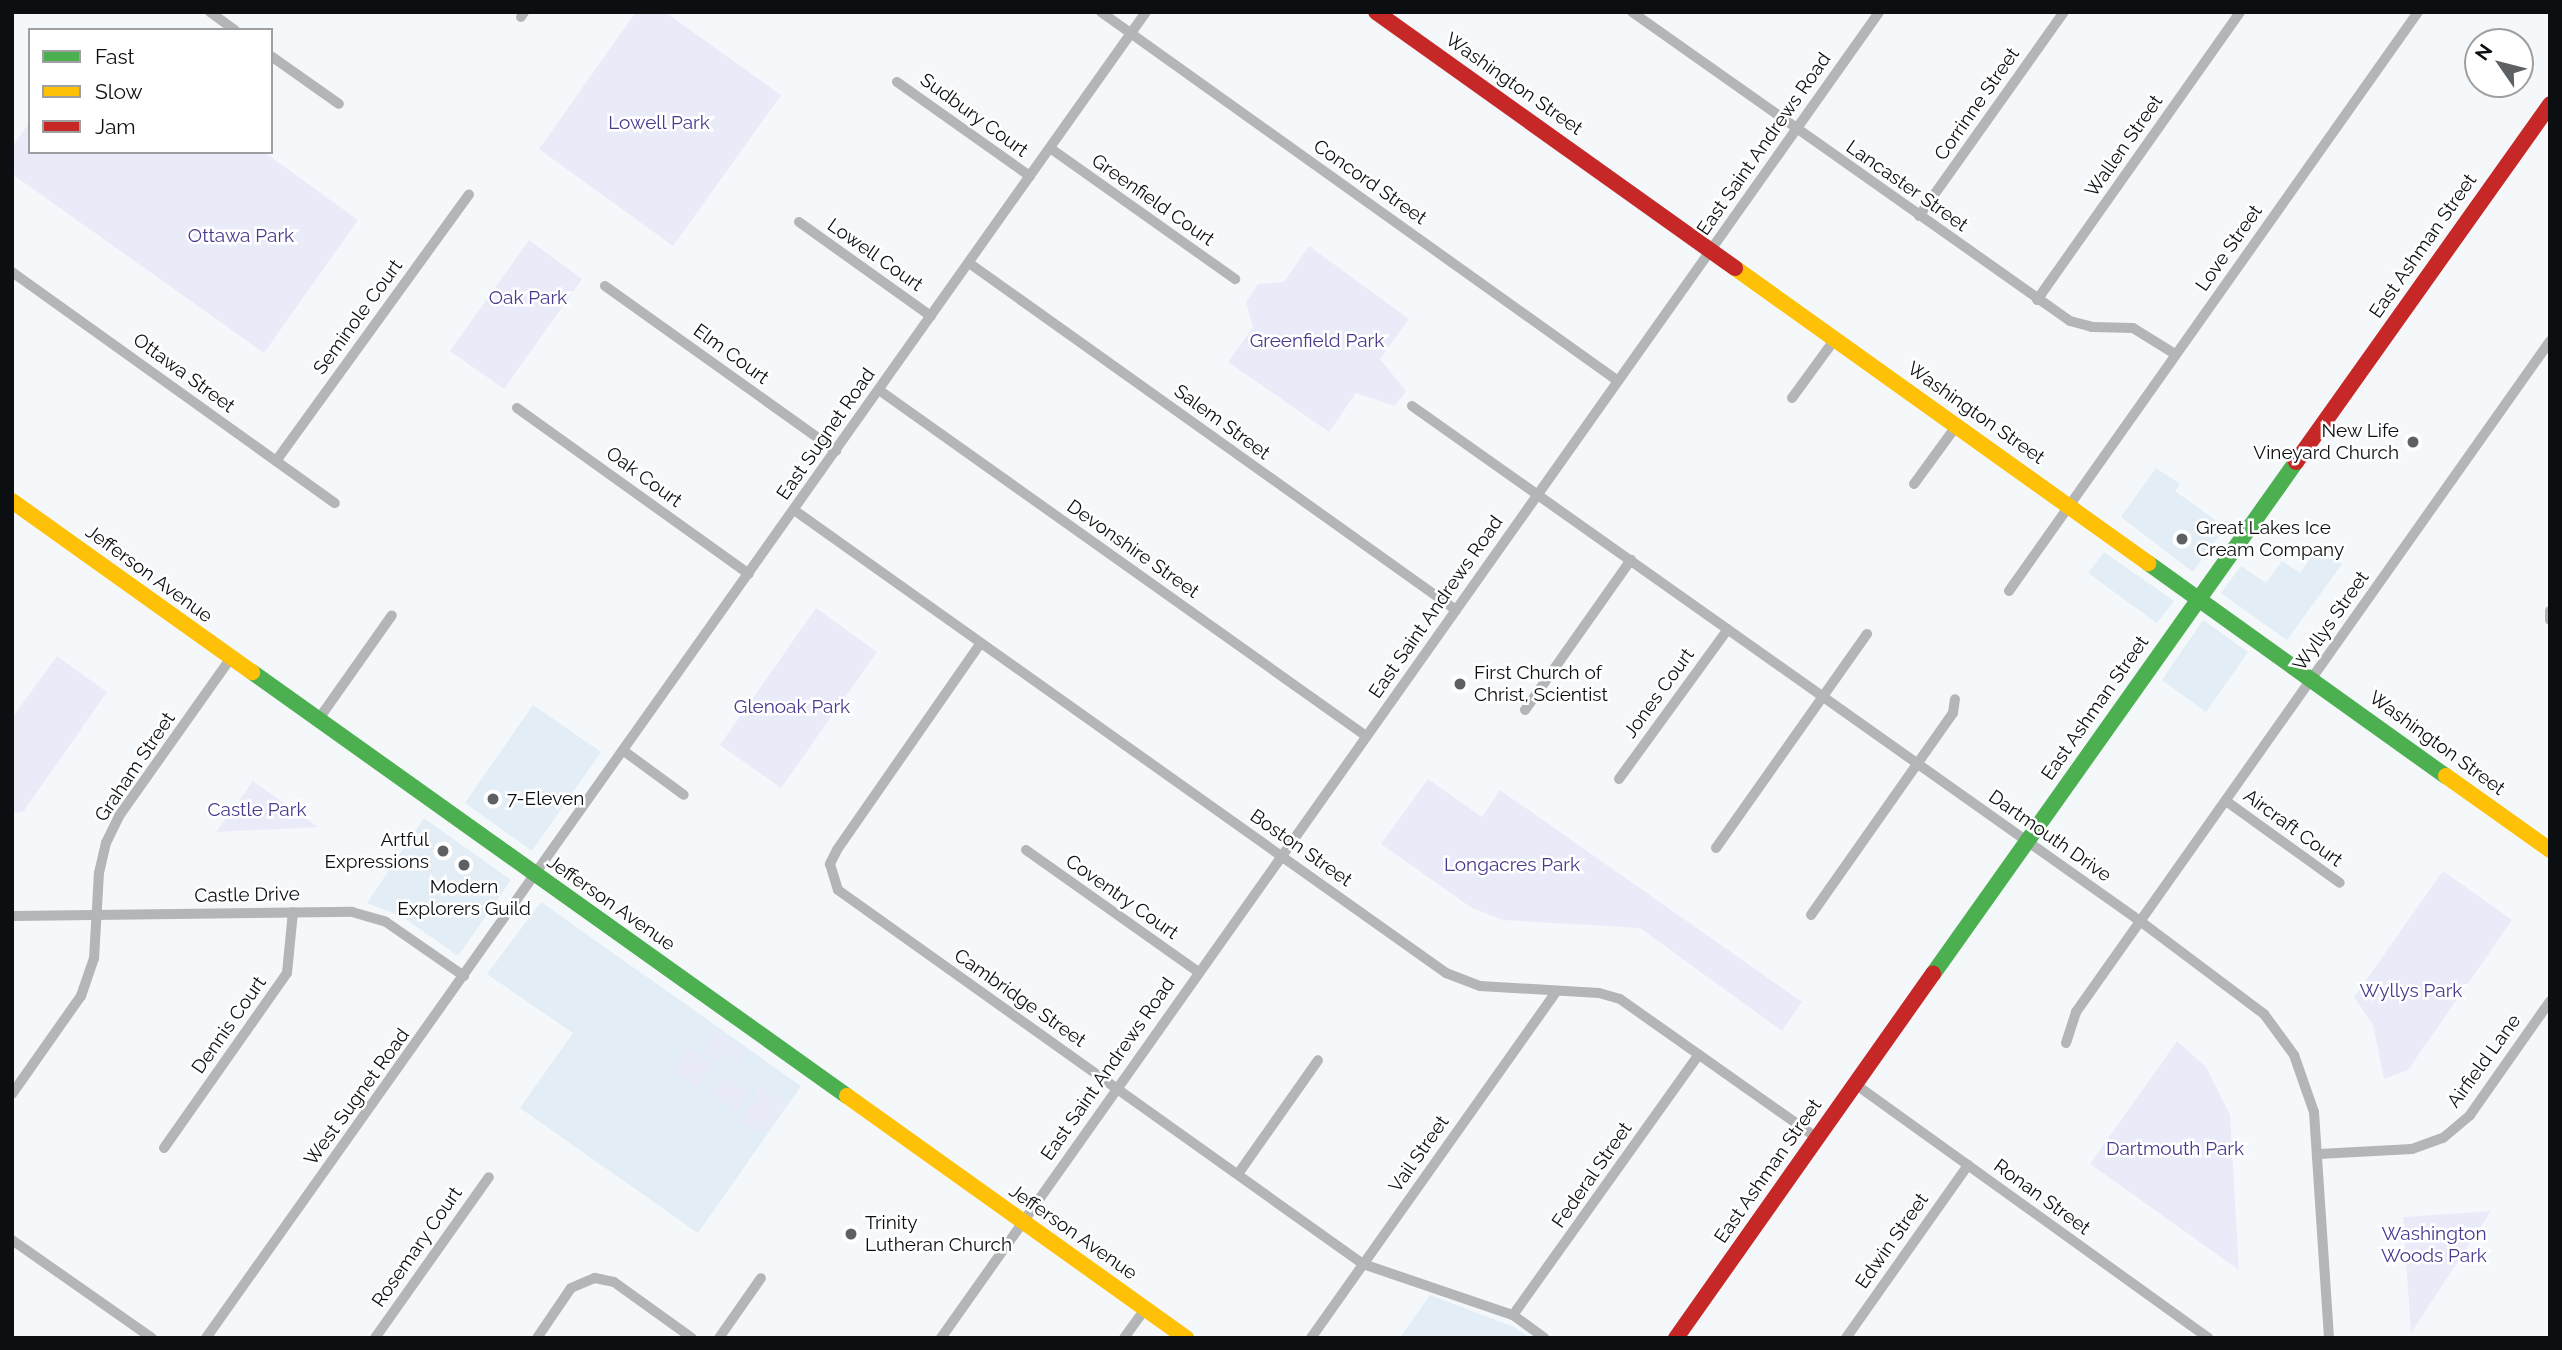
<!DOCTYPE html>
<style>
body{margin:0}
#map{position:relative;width:2562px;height:1350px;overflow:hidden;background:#f4f8fb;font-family:Raleway,sans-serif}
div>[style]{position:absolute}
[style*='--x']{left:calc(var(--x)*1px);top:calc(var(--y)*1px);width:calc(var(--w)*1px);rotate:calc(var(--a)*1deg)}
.built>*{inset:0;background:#e3edf5}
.green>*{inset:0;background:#eaebf8}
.street>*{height:10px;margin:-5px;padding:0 5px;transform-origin:5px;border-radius:5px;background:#b3b5b6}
.fast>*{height:16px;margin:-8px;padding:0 8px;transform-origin:8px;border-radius:8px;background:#4caf50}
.slow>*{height:16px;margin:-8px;padding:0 8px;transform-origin:8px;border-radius:8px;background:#ffc107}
.jam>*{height:16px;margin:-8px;padding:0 8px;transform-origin:8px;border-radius:8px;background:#c62828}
.dots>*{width:19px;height:19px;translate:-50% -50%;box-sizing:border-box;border:4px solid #fff;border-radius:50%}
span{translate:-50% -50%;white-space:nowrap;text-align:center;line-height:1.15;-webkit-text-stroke:5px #fff;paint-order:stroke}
.street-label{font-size:19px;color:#0c0f12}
.park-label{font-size:19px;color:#493a8e}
.poi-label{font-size:19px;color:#0c0f12}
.right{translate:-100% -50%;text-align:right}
.left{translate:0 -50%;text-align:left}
.frame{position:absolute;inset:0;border:14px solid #0c0f12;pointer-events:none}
.legend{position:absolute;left:28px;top:28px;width:245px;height:126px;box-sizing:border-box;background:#fff;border:2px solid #9e9fa0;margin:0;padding:9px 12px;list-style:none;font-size:21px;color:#0c0f12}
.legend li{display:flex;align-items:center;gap:14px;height:35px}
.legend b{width:35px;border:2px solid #9e9fa0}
.north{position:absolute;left:2464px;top:28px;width:70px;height:70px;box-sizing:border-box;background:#fff;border:2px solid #9e9fa0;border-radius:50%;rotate:305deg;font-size:19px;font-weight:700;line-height:28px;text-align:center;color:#0c0f12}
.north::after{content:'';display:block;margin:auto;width:24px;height:32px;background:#5d6164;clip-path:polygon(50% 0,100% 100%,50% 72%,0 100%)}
</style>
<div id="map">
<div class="built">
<i style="clip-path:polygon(2156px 468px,2180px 484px,2175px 491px,2225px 527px,2193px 572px,2121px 517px)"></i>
<i style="clip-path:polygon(2319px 547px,2342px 564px,2287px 640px,2221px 593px,2241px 566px,2266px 583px,2282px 561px,2300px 573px)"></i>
<i style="clip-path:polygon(2104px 552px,2174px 601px,2157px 623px,2088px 573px)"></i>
<i style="clip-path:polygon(2203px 620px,2248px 652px,2206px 712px,2162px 680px)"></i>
<i style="clip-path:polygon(533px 705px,601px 752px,532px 851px,465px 803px)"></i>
<i style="clip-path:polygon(424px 818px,511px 880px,458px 956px,403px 917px,367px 903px)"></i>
<i style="clip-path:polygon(541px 902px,801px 1086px,698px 1233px,520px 1108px,573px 1033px,487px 974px)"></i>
<i style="clip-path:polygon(1430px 1295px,1514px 1327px,1530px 1338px,1400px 1338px)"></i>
</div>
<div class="green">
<i style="clip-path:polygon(636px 12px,665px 12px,781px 95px,673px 246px,539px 149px)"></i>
<i style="clip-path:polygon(30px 122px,30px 152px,264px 152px,358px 220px,264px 353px,12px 174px,12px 147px)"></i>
<i style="clip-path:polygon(529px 240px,582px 279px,504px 389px,450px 351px)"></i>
<i style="clip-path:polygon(1309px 246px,1409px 319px,1380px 359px,1406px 391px,1395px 406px,1356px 393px,1329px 432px,1228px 362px,1253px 327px,1246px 302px,1258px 284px,1284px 282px)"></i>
<i style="clip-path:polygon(816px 608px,877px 652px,781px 788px,720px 745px)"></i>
<i style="clip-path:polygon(57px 656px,107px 692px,23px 812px,12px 813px,12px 718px)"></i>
<i style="clip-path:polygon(1428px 779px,1482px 817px,1500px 790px,1802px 1002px,1782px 1031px,1640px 928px,1503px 920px,1472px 908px,1381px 844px)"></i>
<i style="clip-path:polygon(253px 781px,318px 827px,216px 832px)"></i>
<i style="clip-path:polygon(2443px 871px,2512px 920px,2408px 1070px,2384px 1079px,2373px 1025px,2354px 997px)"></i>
<i style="clip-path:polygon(712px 1028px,746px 1052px,738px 1063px,725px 1052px,716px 1063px,702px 1052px,712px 1038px,708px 1034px)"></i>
<i style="clip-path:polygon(2177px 1041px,2206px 1067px,2230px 1115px,2239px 1270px,2090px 1164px)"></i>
<i style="clip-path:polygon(688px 1047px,712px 1064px,696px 1087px,672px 1069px)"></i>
<i style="clip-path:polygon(722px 1077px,750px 1092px,736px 1110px,712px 1094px)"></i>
<i style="clip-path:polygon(756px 1086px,788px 1102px,769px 1129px,764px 1125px,758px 1133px,740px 1120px,756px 1098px)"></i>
<i style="clip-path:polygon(2491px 1211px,2411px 1333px,2403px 1217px)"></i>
</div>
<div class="street">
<i style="--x:210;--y:12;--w:31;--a:36"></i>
<i style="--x:1101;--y:12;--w:635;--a:35.52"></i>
<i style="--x:1632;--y:12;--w:536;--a:35.2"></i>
<i style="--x:2070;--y:321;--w:23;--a:15"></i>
<i style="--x:2092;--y:327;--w:41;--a:1.4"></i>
<i style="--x:2133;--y:328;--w:49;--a:31.8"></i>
<i style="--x:521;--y:17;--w:6;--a:-59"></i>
<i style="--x:271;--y:56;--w:83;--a:35.2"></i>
<i style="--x:897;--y:82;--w:163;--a:35.3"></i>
<i style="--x:1050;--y:148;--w:227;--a:35.3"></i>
<i style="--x:1919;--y:216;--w:250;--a:-54.6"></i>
<i style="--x:799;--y:222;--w:162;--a:35.5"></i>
<i style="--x:969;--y:263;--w:598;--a:35.47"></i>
<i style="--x:12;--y:272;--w:397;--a:35.6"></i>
<i style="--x:605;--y:286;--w:284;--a:35.5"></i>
<i style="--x:2037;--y:300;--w:352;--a:-54.8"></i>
<i style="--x:879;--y:390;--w:597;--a:35.39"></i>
<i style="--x:1792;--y:398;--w:73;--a:-53.9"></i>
<i style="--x:1412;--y:406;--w:892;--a:35.28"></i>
<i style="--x:2140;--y:921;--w:155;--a:36.9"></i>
<i style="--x:2264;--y:1014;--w:51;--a:53.8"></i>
<i style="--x:2294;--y:1055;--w:60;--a:70.7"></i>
<i style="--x:2314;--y:1112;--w:226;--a:86.2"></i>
<i style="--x:517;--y:408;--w:285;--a:35.6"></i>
<i style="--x:276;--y:461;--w:329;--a:-54.1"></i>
<i style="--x:1914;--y:484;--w:73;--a:-53.9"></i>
<i style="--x:794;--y:510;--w:800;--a:35.38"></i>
<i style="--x:1446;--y:973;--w:36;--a:21"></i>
<i style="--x:1480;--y:986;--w:119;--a:3.4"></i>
<i style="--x:1599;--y:993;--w:22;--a:16"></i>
<i style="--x:1620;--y:999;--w:241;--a:35.2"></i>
<i style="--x:2009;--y:591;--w:709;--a:-54.76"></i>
<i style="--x:2550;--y:611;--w:9;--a:90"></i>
<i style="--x:980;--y:644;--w:251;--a:124.8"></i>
<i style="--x:837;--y:850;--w:16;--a:117"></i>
<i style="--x:830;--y:864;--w:27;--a:73"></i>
<i style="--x:838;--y:890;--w:645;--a:35.47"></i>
<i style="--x:1363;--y:1264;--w:158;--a:18.8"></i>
<i style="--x:1513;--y:1315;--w:39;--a:36"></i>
<i style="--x:1525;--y:710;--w:184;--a:-54.8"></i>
<i style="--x:318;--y:720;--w:128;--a:-54.8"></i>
<i style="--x:624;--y:751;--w:74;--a:36.3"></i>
<i style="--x:1619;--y:779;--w:185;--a:-54"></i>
<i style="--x:2226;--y:801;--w:140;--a:35.7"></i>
<i style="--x:1716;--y:848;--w:262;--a:-54.8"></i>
<i style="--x:1026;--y:850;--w:211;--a:35.3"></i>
<i style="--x:1811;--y:915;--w:247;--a:-54.9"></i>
<i style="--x:1953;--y:713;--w:14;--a:-82"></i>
<i style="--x:12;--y:916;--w:340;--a:-0.7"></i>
<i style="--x:352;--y:912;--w:35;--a:16"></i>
<i style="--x:386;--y:922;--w:95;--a:34.7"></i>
<i style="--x:2066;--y:1043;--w:33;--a:-72"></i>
<i style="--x:2076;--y:1012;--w:822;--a:-54.76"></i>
<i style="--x:1855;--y:1084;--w:435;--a:35.7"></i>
<i style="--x:12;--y:1094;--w:120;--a:-54.9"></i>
<i style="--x:81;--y:996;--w:39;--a:-71"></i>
<i style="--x:94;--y:959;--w:86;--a:-86.7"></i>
<i style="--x:99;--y:873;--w:31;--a:-77"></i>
<i style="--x:106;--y:843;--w:30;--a:-64"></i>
<i style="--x:119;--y:816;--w:194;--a:-54.7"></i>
<i style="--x:164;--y:1148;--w:214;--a:-54.9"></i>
<i style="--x:287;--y:973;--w:61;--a:-84.4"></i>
<i style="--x:2319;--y:1154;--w:93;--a:-3.1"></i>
<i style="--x:2412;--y:1149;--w:33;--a:-20"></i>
<i style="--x:2443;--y:1138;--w:35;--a:-40"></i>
<i style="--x:2470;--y:1115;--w:139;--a:-54.9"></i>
<i style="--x:1238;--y:1174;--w:139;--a:-54.9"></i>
<i style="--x:12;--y:1240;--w:171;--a:35"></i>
<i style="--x:1513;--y:1315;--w:320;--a:-54.5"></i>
<i style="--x:206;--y:1338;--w:1625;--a:-54.67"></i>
<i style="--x:375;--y:1338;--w:197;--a:-54.7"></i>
<i style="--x:537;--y:1338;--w:60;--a:-55.8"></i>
<i style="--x:571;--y:1288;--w:26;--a:-23"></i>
<i style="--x:595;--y:1278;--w:19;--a:12"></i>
<i style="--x:614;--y:1282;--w:96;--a:35.7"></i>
<i style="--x:719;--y:1338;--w:73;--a:-55"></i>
<i style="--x:941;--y:1338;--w:1624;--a:-54.72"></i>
<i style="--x:1124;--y:1338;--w:36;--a:-54"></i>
<i style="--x:1311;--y:1338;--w:425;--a:-54.7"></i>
<i style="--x:1846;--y:1338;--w:212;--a:-54.8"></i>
</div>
<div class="fast">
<i style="--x:2148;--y:563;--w:366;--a:35.6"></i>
<i style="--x:252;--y:672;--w:731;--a:35.47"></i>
<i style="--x:1933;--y:974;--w:628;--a:-54.66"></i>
</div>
<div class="slow">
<i style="--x:1735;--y:268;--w:508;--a:35.54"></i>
<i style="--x:12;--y:501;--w:295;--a:35.5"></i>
<i style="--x:2446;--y:776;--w:128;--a:35.4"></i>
<i style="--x:847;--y:1096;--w:417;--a:35.5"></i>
</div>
<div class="jam">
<i style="--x:1376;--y:12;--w:441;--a:35.5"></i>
<i style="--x:2296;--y:462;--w:439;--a:-54.6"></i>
<i style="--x:1676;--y:1338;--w:446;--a:-54.8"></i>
</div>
<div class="dots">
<i style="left:2413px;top:442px;background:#5d6164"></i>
<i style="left:2182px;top:539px;background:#5d6164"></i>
<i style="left:1460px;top:684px;background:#5d6164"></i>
<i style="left:493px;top:799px;background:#5d6164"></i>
<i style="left:443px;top:851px;background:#5d6164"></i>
<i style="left:464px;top:865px;background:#5d6164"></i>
<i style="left:851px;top:1234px;background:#5d6164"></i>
</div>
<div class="street-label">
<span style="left:1514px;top:84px;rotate:35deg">Washington Street</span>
<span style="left:1977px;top:104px;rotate:-55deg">Corrinne Street</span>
<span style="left:974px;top:115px;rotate:36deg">Sudbury Court</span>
<span style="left:1764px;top:144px;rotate:-55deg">East Saint Andrews Road</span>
<span style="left:2124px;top:146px;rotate:-55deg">Wallen Street</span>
<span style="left:1370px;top:182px;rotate:35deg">Concord Street</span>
<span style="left:1907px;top:186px;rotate:35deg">Lancaster Street</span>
<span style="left:1153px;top:200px;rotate:35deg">Greenfield Court</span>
<span style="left:2423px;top:246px;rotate:-55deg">East Ashman Street</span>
<span style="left:2229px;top:248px;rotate:-55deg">Love Street</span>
<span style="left:875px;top:255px;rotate:35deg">Lowell Court</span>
<span style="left:358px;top:317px;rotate:-54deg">Seminole Court</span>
<span style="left:731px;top:354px;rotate:36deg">Elm Court</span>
<span style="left:184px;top:373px;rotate:36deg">Ottawa Street</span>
<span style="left:1976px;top:413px;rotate:35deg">Washington Street</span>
<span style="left:1222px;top:422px;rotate:36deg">Salem Street</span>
<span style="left:826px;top:434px;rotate:-55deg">East Sugnet Road</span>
<span style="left:644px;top:477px;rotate:36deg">Oak Court</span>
<span style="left:1133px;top:549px;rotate:35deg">Devonshire Street</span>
<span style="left:149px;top:574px;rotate:36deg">Jefferson Avenue</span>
<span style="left:1436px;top:607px;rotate:-55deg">East Saint Andrews Road</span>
<span style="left:2331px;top:621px;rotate:-55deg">Wyllys Street</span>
<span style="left:1659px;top:693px;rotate:-54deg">Jones Court</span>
<span style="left:2095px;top:708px;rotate:-55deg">East Ashman Street</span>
<span style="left:2437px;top:743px;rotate:36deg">Washington Street</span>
<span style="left:135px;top:767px;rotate:-56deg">Graham Street</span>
<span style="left:2293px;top:828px;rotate:36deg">Aircraft Court</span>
<span style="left:2050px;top:836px;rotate:35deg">Dartmouth Drive</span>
<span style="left:1301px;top:848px;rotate:35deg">Boston Street</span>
<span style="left:247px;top:895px;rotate:-1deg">Castle Drive</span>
<span style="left:1122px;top:897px;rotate:35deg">Coventry Court</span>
<span style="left:611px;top:903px;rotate:35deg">Jefferson Avenue</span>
<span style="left:1020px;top:998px;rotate:35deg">Cambridge Street</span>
<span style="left:229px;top:1025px;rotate:-55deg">Dennis Court</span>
<span style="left:2484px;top:1061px;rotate:-54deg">Airfield Lane</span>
<span style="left:1108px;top:1069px;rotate:-55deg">East Saint Andrews Road</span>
<span style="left:357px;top:1097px;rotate:-54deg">West Sugnet Road</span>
<span style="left:1419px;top:1154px;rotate:-55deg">Vail Street</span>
<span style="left:1768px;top:1171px;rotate:-55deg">East Ashman Street</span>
<span style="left:1592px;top:1175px;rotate:-55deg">Federal Street</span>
<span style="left:2042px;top:1197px;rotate:36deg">Ronan Street</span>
<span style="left:1073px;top:1232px;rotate:35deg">Jefferson Avenue</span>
<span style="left:1892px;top:1241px;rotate:-55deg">Edwin Street</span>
<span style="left:417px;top:1247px;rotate:-55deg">Rosemary Court</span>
</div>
<div class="park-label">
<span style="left:659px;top:123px">Lowell Park</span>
<span style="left:241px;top:236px">Ottawa Park</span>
<span style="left:528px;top:298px">Oak Park</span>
<span style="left:1317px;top:341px">Greenfield Park</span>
<span style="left:792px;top:707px">Glenoak Park</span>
<span style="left:257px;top:810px">Castle Park</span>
<span style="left:1512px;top:865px">Longacres Park</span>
<span style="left:2411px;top:991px">Wyllys Park</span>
<span style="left:2175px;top:1149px">Dartmouth Park</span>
<span style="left:2434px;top:1245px">Washington<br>Woods Park</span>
</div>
<div class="poi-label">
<span class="right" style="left:2399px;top:442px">New Life<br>Vineyard Church</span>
<span class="left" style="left:2196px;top:539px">Great Lakes Ice<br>Cream Company</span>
<span class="left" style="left:1474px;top:684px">First Church of<br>Christ, Scientist</span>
<span class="left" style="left:507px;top:799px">7-Eleven</span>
<span class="right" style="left:429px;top:851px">Artful<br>Expressions</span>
<span style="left:464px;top:898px">Modern<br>Explorers Guild</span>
<span class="left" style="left:865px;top:1234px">Trinity<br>Lutheran Church</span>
</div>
<div class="frame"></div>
<ul class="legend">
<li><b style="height:9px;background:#4caf50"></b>Fast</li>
<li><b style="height:9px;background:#ffc107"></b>Slow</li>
<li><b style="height:9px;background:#c62828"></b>Jam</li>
</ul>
<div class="north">N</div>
</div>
